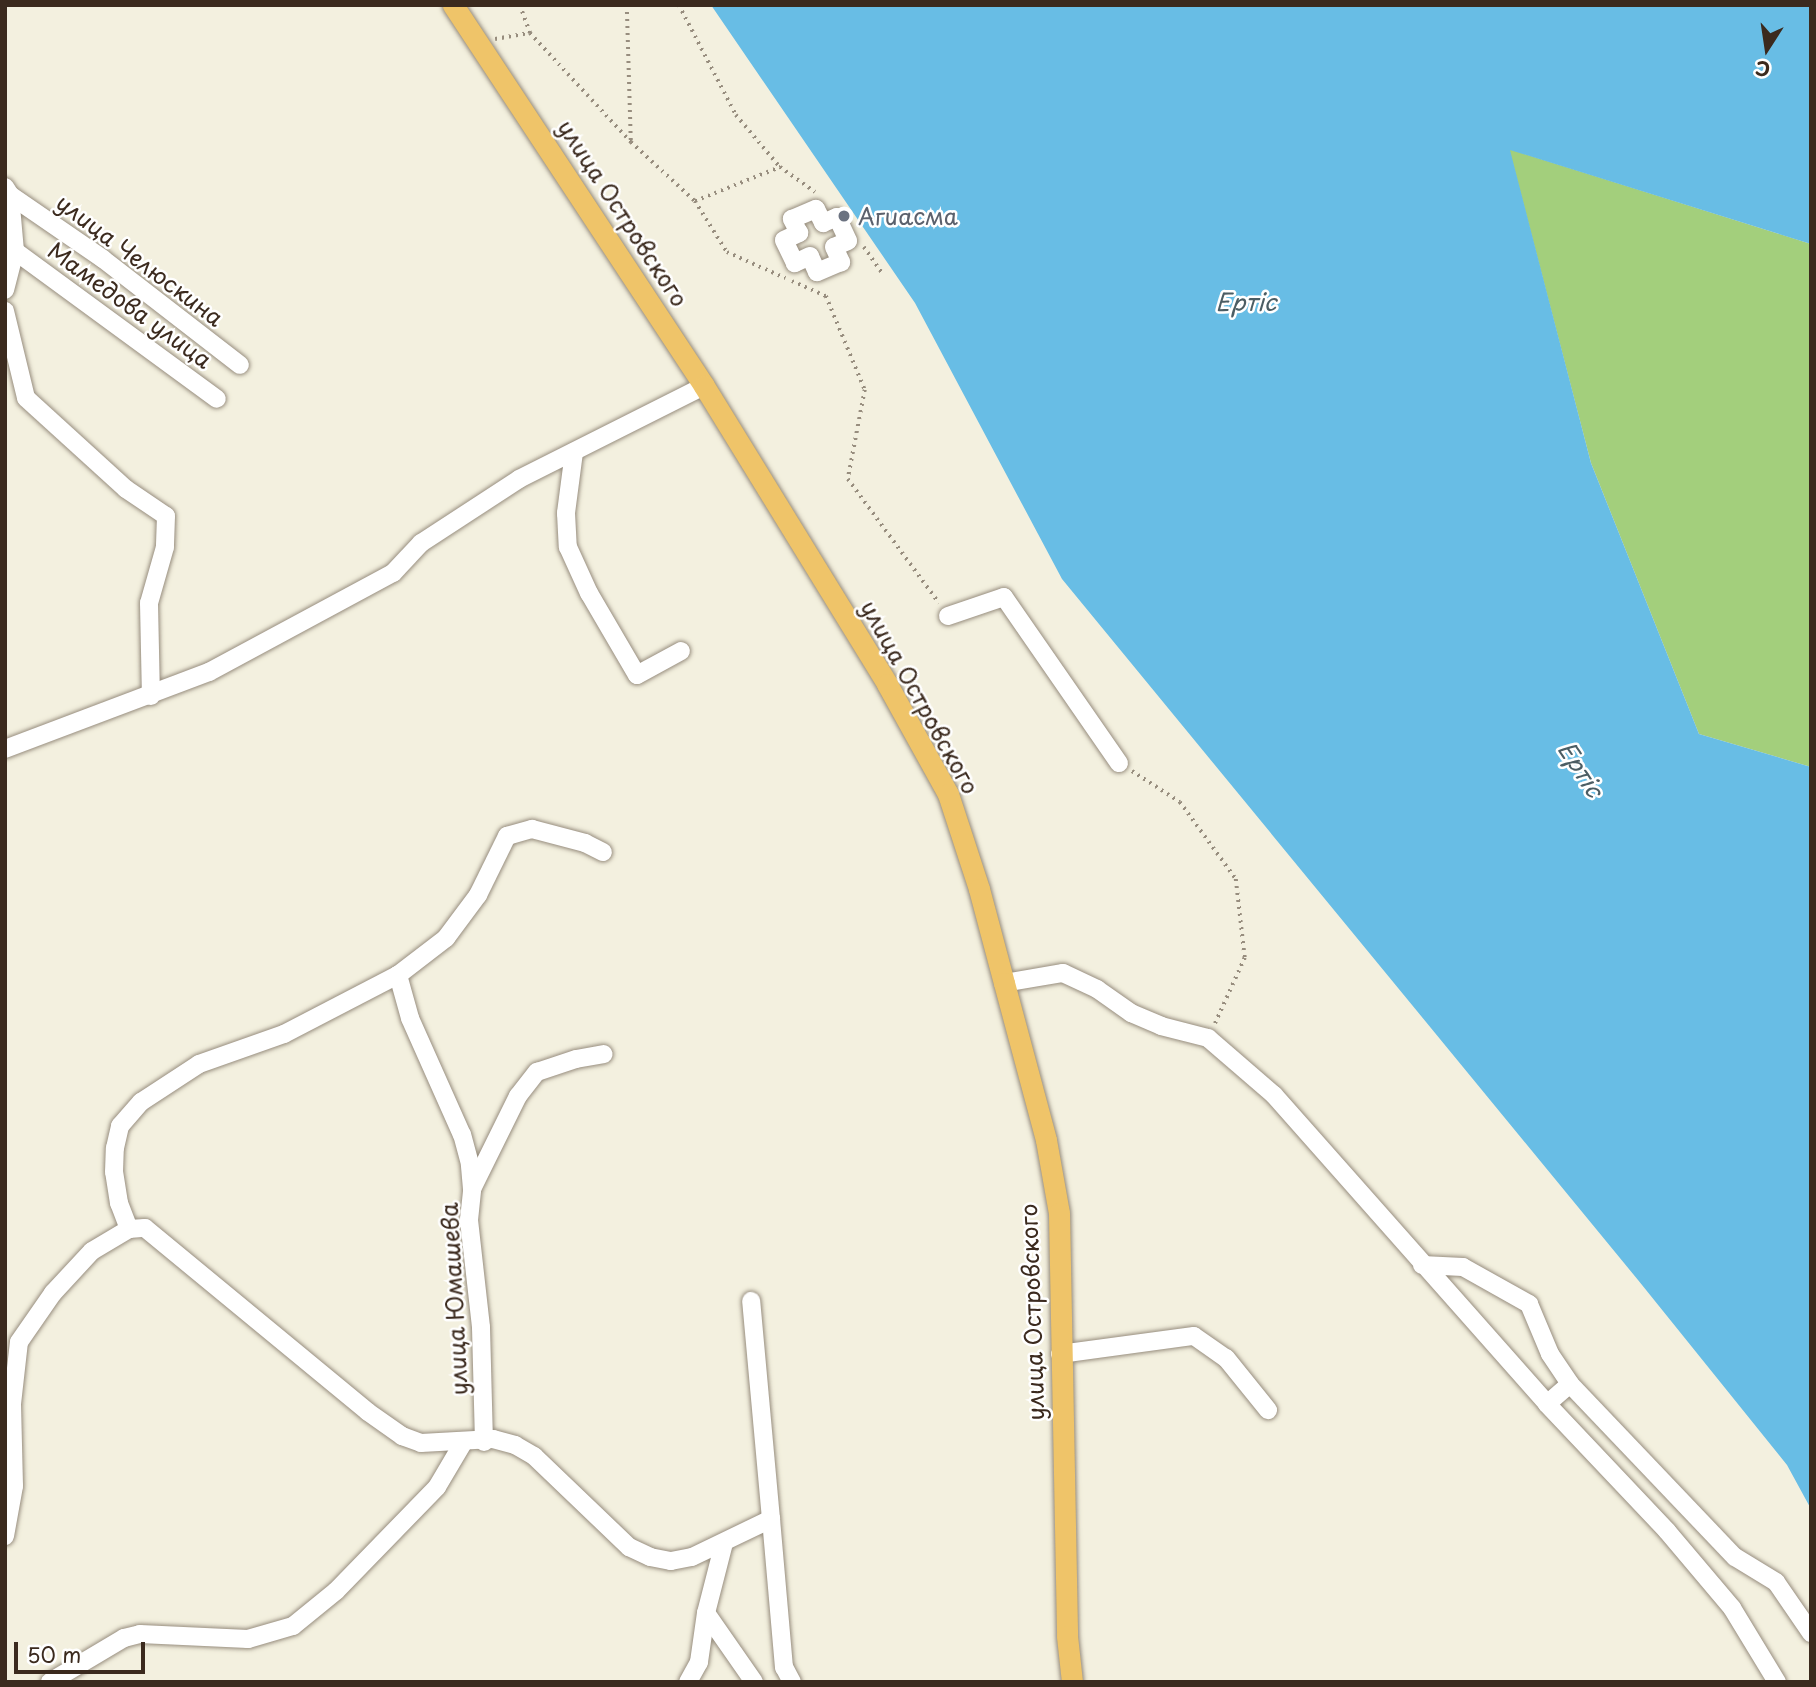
<!DOCTYPE html>
<meta charset="utf-8">
<style>
body{margin:0}
#map{position:relative;width:1816px;height:1687px;overflow:hidden;background:#f3f0df;font-family:"Playpen Sans",sans-serif}
div>[style]{position:absolute}
[style*='--x']{left:calc(var(--x)*1px);top:calc(var(--y)*1px);width:calc(var(--w)*1px);rotate:calc(var(--a)*1deg)}
.green>*{inset:0;background:#a3cf7c}
.water>*{inset:0;background:#68bde5}
.path>*{height:3.5px;margin-top:-1.75px;transform-origin:0;background:repeating-linear-gradient(90deg,#978d7e 0 2px,transparent 0 7px)}
.roads{filter:drop-shadow(0 0 2px #978d7e) drop-shadow(0 0 2px #978d7e)}
.minor>*{height:18px;margin:-9px;padding:0 9px;transform-origin:9px;border-radius:9px;background:#fff}
.major>*{height:21px;margin:-10.5px;padding:0 10.5px;transform-origin:10.5px;border-radius:10.5px;background:#efc469}
.dots>*{width:19px;height:19px;translate:-50% -50%;box-sizing:border-box;border:4px solid #fff;border-radius:50%}
span{translate:-50% -50%;white-space:nowrap;text-align:center;line-height:1.15;-webkit-text-stroke:5px #fff;paint-order:stroke}
.street-label{font-size:23px;color:#3b2a1e}
.worship-label{font-size:23px;color:#5b616d}
.left{translate:0 -50%;text-align:left}
.water-label{font-size:24px;color:#4b5d64;font-style:italic}
.frame{position:absolute;inset:0;border:7px solid #3b2a1e;pointer-events:none}
.north{position:absolute;left:1732px;top:14px;width:70px;height:70px;-webkit-text-stroke:5px #fff;paint-order:stroke;rotate:192deg;font-size:19px;font-weight:700;line-height:28px;text-align:center;color:#3b2a1e}
.north::after{content:'';display:block;margin:auto;width:24px;height:32px;background:#3b2a1e;clip-path:polygon(50% 0,100% 100%,50% 72%,0 100%)}
.scale{position:absolute;left:14px;top:1642px;width:131px;height:32px;box-sizing:border-box;border:4px solid #3b2a1e;border-top:0;padding-left:9px;font-size:21px;line-height:24px;white-space:nowrap;color:#3b2a1e;-webkit-text-stroke:5px #fff;paint-order:stroke}
</style>
<div id="map">
<div class="green">
<i style="clip-path:polygon(1509px 149px,1811px 244px,1811px 767px,1699px 734px,1591px 463px)"></i>
</div>
<div class="water">
<i style="clip-path:polygon(711px 5px,1811px 5px,1811px 244px,1510px 150px,1591px 463px,1699px 734px,1811px 767px,1811px 1509px,1787px 1465px,1638px 1280px,1062px 579px,915px 303px)"></i>
</div>
<div class="path">
<i style="--x:520;--y:5;--w:30;--a:70"></i>
<i style="--x:627;--y:5;--w:137;--a:88.3"></i>
<i style="--x:679;--y:5;--w:124;--a:62.6"></i>
<i style="--x:736;--y:115;--w:68;--a:49.8"></i>
<i style="--x:495;--y:39;--w:36;--a:-10"></i>
<i style="--x:530;--y:33;--w:149;--a:47.2"></i>
<i style="--x:631;--y:142;--w:87;--a:42.7"></i>
<i style="--x:695;--y:201;--w:92;--a:-21.8"></i>
<i style="--x:780;--y:167;--w:43;--a:35.5"></i>
<i style="--x:695;--y:201;--w:60;--a:57.9"></i>
<i style="--x:727;--y:252;--w:64;--a:24.1"></i>
<i style="--x:864;--y:247;--w:32;--a:55"></i>
<i style="--x:792;--y:281;--w:37;--a:24"></i>
<i style="--x:826;--y:296;--w:102;--a:67.5"></i>
<i style="--x:865;--y:390;--w:91;--a:100.8"></i>
<i style="--x:848;--y:479;--w:154;--a:53.7"></i>
<i style="--x:1132;--y:771;--w:57;--a:32.9"></i>
<i style="--x:1180;--y:802;--w:95;--a:54"></i>
<i style="--x:1236;--y:879;--w:80;--a:83.5"></i>
<i style="--x:1245;--y:958;--w:72;--a:114.4"></i>
</div>
<div class="roads">
<div class="minor">
<i style="--x:5;--y:187;--w:9;--a:58"></i>
<i style="--x:10;--y:195;--w:56;--a:84.9"></i>
<i style="--x:15;--y:251;--w:40;--a:104.4"></i>
<i style="--x:10;--y:195;--w:113;--a:34.5"></i>
<i style="--x:103;--y:259;--w:173;--a:37.7"></i>
<i style="--x:816;--y:209;--w:16;--a:63"></i>
<i style="--x:823;--y:223;--w:15;--a:-23"></i>
<i style="--x:837;--y:217;--w:26;--a:65"></i>
<i style="--x:848;--y:241;--w:15;--a:157"></i>
<i style="--x:834;--y:247;--w:17;--a:65"></i>
<i style="--x:841;--y:262;--w:26;--a:157"></i>
<i style="--x:817;--y:272;--w:17;--a:-114"></i>
<i style="--x:810;--y:256;--w:17;--a:155"></i>
<i style="--x:795;--y:263;--w:25;--a:-116"></i>
<i style="--x:784;--y:240;--w:17;--a:-25"></i>
<i style="--x:799;--y:233;--w:16;--a:-117"></i>
<i style="--x:792;--y:219;--w:26;--a:-23"></i>
<i style="--x:15;--y:251;--w:250;--a:36.2"></i>
<i style="--x:5;--y:311;--w:89;--a:76.4"></i>
<i style="--x:26;--y:398;--w:135;--a:42.3"></i>
<i style="--x:126;--y:489;--w:48;--a:34"></i>
<i style="--x:166;--y:516;--w:31;--a:92"></i>
<i style="--x:165;--y:547;--w:58;--a:105.9"></i>
<i style="--x:149;--y:603;--w:93;--a:88.8"></i>
<i style="--x:574;--y:452;--w:62;--a:97.5"></i>
<i style="--x:566;--y:513;--w:34;--a:87"></i>
<i style="--x:568;--y:547;--w:51;--a:65.5"></i>
<i style="--x:589;--y:593;--w:95;--a:59.7"></i>
<i style="--x:637;--y:675;--w:50;--a:-28.6"></i>
<i style="--x:948;--y:616;--w:59;--a:-18.7"></i>
<i style="--x:1004;--y:597;--w:202;--a:55.3"></i>
<i style="--x:5;--y:749;--w:218;--a:-20.7"></i>
<i style="--x:209;--y:672;--w:209;--a:-28.3"></i>
<i style="--x:393;--y:573;--w:41;--a:-47"></i>
<i style="--x:421;--y:543;--w:117;--a:-33.1"></i>
<i style="--x:519;--y:479;--w:207;--a:-26.7"></i>
<i style="--x:1004;--y:983;--w:60;--a:-9.6"></i>
<i style="--x:1063;--y:973;--w:38;--a:25"></i>
<i style="--x:1097;--y:989;--w:42;--a:35.2"></i>
<i style="--x:1131;--y:1013;--w:33;--a:23"></i>
<i style="--x:1161;--y:1026;--w:49;--a:14.3"></i>
<i style="--x:1208;--y:1038;--w:87;--a:40.8"></i>
<i style="--x:1274;--y:1095;--w:412;--a:48.5"></i>
<i style="--x:1547;--y:1404;--w:175;--a:46.6"></i>
<i style="--x:1667;--y:1531;--w:101;--a:49.8"></i>
<i style="--x:1732;--y:1608;--w:87;--a:58.7"></i>
<i style="--x:472;--y:1189;--w:25;--a:-95"></i>
<i style="--x:470;--y:1164;--w:30;--a:-105"></i>
<i style="--x:462;--y:1135;--w:128;--a:-114"></i>
<i style="--x:410;--y:1018;--w:45;--a:-105.6"></i>
<i style="--x:398;--y:975;--w:61;--a:-37.6"></i>
<i style="--x:446;--y:938;--w:54;--a:-53.3"></i>
<i style="--x:478;--y:895;--w:66;--a:-63.8"></i>
<i style="--x:507;--y:836;--w:26;--a:-16"></i>
<i style="--x:532;--y:829;--w:55;--a:14.8"></i>
<i style="--x:585;--y:843;--w:20;--a:27"></i>
<i style="--x:129;--y:1229;--w:28;--a:-111"></i>
<i style="--x:119;--y:1203;--w:31;--a:-99"></i>
<i style="--x:114;--y:1172;--w:24;--a:-88"></i>
<i style="--x:115;--y:1148;--w:23;--a:-77"></i>
<i style="--x:120;--y:1126;--w:32;--a:-49"></i>
<i style="--x:141;--y:1102;--w:69;--a:-33.2"></i>
<i style="--x:199;--y:1064;--w:90;--a:-19.4"></i>
<i style="--x:284;--y:1034;--w:128;--a:-27.4"></i>
<i style="--x:1422;--y:1265;--w:41;--a:2.8"></i>
<i style="--x:1463;--y:1267;--w:76;--a:29.3"></i>
<i style="--x:1529;--y:1304;--w:54;--a:67.2"></i>
<i style="--x:1550;--y:1354;--w:36;--a:56"></i>
<i style="--x:1060;--y:1354;--w:135;--a:-7.7"></i>
<i style="--x:1194;--y:1336;--w:39;--a:35"></i>
<i style="--x:1226;--y:1358;--w:67;--a:51.1"></i>
<i style="--x:1547;--y:1404;--w:30;--a:-41"></i>
<i style="--x:1570;--y:1384;--w:239;--a:46.4"></i>
<i style="--x:1735;--y:1557;--w:48;--a:31.4"></i>
<i style="--x:1776;--y:1582;--w:62;--a:55.5"></i>
<i style="--x:484;--y:1442;--w:115;--a:-91.5"></i>
<i style="--x:481;--y:1327;--w:108;--a:-96.4"></i>
<i style="--x:469;--y:1220;--w:31;--a:-84"></i>
<i style="--x:472;--y:1189;--w:104;--a:-63.7"></i>
<i style="--x:518;--y:1096;--w:31;--a:-52"></i>
<i style="--x:537;--y:1072;--w:41;--a:-18.4"></i>
<i style="--x:576;--y:1059;--w:28;--a:-10"></i>
<i style="--x:771;--y:1519;--w:149;--a:85"></i>
<i style="--x:784;--y:1667;--w:17;--a:62"></i>
<i style="--x:5;--y:1536;--w:51;--a:-79.8"></i>
<i style="--x:14;--y:1486;--w:82;--a:-91.4"></i>
<i style="--x:12;--y:1404;--w:62;--a:-83.6"></i>
<i style="--x:19;--y:1342;--w:60;--a:-55.2"></i>
<i style="--x:53;--y:1293;--w:57;--a:-47.1"></i>
<i style="--x:92;--y:1251;--w:43;--a:-30.7"></i>
<i style="--x:129;--y:1229;--w:16;--a:-4"></i>
<i style="--x:145;--y:1228;--w:289;--a:39.5"></i>
<i style="--x:368;--y:1412;--w:42;--a:35.2"></i>
<i style="--x:402;--y:1436;--w:20;--a:20"></i>
<i style="--x:421;--y:1443;--w:72;--a:-3.2"></i>
<i style="--x:493;--y:1439;--w:23;--a:15"></i>
<i style="--x:515;--y:1445;--w:22;--a:30"></i>
<i style="--x:534;--y:1456;--w:132;--a:43.8"></i>
<i style="--x:629;--y:1547;--w:23;--a:25"></i>
<i style="--x:650;--y:1557;--w:21;--a:11"></i>
<i style="--x:671;--y:1561;--w:21;--a:-11"></i>
<i style="--x:692;--y:1557;--w:88;--a:-25.7"></i>
<i style="--x:771;--y:1519;--w:219;--a:-95.2"></i>
<i style="--x:706;--y:1613;--w:72;--a:-75.6"></i>
<i style="--x:50;--y:1682;--w:86;--a:-30.7"></i>
<i style="--x:124;--y:1638;--w:16;--a:-14"></i>
<i style="--x:140;--y:1634;--w:108;--a:2.7"></i>
<i style="--x:248;--y:1639;--w:47;--a:-16.1"></i>
<i style="--x:293;--y:1626;--w:55;--a:-39.1"></i>
<i style="--x:336;--y:1591;--w:145;--a:-45.8"></i>
<i style="--x:437;--y:1487;--w:51;--a:-59.4"></i>
<i style="--x:688;--y:1682;--w:23;--a:-61"></i>
<i style="--x:699;--y:1662;--w:49;--a:-81.9"></i>
<i style="--x:706;--y:1613;--w:84;--a:55.2"></i>
</div>
<div class="major">
<i style="--x:453;--y:5;--w:456;--a:56.6"></i>
<i style="--x:704;--y:386;--w:350;--a:58.4"></i>
<i style="--x:887;--y:684;--w:126;--a:61"></i>
<i style="--x:948;--y:794;--w:100;--a:71.9"></i>
<i style="--x:979;--y:889;--w:97;--a:75.1"></i>
<i style="--x:1004;--y:983;--w:163;--a:75"></i>
<i style="--x:1046;--y:1140;--w:74;--a:79.9"></i>
<i style="--x:1059;--y:1213;--w:423;--a:88.9"></i>
<i style="--x:1067;--y:1636;--w:46;--a:83.8"></i>
</div>
</div>
<div class="dots">
<i style="left:844px;top:216px;background:#6b7280"></i>
</div>
<div class="street-label">
<span style="left:623px;top:213px;rotate:57deg">улица Островского</span>
<span style="left:140px;top:260px;rotate:37deg">улица Челюскина</span>
<span style="left:130px;top:305px;rotate:36deg">Мамедова улица</span>
<span style="left:920px;top:697px;rotate:61deg">улица Островского</span>
<span style="left:454px;top:1299px;rotate:-93deg">улица Юмашева</span>
<span style="left:1032px;top:1312px;rotate:-92deg">улица Островского</span>
</div>
<div class="worship-label">
<span class="left" style="left:858px;top:216px">Агиасма</span>
</div>
<div class="water-label">
<span style="left:1246px;top:302px">Ертіс</span>
<span style="left:1581px;top:769px;rotate:57deg">Ертіс</span>
</div>
<div class="frame"></div>
<div class="north">С</div>
<div class="scale">50 m</div>
</div>
